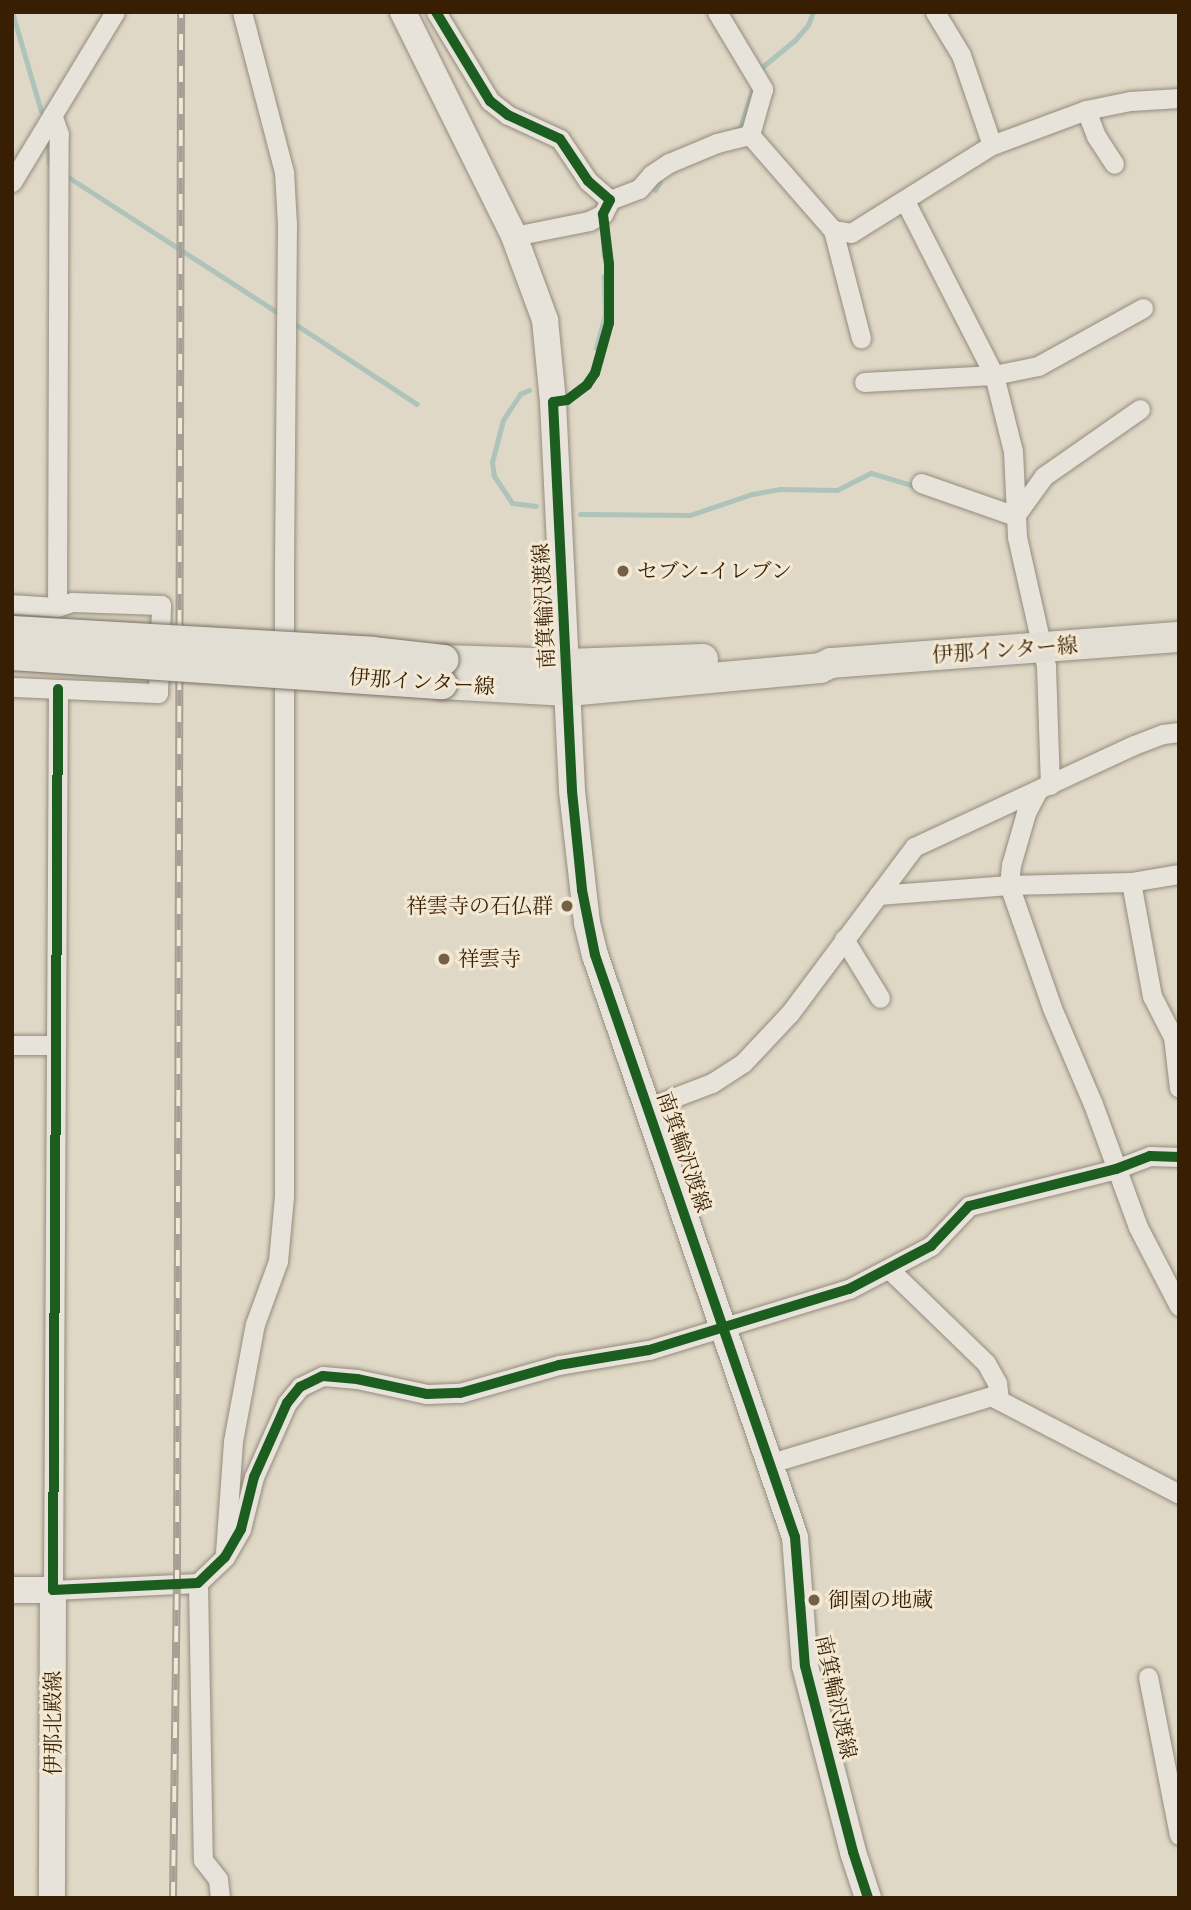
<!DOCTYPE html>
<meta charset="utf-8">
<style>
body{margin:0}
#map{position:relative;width:1191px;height:1910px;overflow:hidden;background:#e0d8c6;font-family:"Libre Caslon Text","Noto Serif JP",serif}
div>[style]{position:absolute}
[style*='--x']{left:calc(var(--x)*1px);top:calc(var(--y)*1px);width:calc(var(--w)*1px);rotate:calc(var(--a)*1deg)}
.stream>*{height:5px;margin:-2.5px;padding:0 2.5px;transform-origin:2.5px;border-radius:2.5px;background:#aec3ba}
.roads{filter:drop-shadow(0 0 2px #938b7d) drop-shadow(0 0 2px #938b7d)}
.minor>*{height:19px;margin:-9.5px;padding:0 9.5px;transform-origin:9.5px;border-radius:9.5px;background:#e7e2da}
.secondary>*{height:26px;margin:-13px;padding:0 13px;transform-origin:13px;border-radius:13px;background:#e7e2da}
.primary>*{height:30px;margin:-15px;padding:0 15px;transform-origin:15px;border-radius:15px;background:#e3ded4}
.rail>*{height:8px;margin-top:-4px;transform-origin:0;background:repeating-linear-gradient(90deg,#f2e8d3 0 16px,#a59f96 0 32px);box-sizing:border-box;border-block:2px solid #a59f96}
.bridges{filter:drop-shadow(0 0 2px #7a7264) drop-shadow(0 0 2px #7a7264)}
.primary-bridge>*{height:30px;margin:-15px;padding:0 15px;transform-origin:15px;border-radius:15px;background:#e3ded4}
.cycleway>*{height:10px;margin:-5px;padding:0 5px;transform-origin:5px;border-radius:5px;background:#1b5e20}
.dots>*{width:19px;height:19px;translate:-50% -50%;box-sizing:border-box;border:4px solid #f2e8d3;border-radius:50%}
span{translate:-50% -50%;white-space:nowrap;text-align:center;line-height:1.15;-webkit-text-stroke:6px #f2e8d3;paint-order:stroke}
.poi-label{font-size:21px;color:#381f03}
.left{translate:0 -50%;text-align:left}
.right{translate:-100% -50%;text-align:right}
.street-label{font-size:21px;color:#381f03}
.frame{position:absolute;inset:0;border:14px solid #381f03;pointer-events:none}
</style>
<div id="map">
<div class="stream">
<i style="--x:12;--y:12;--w:103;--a:73.7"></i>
<i style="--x:761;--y:68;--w:44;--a:-39.5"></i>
<i style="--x:795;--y:40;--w:20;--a:-49"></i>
<i style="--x:808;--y:25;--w:14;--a:-69"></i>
<i style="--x:736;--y:129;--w:4;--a:-14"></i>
<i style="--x:740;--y:128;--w:46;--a:-72.3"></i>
<i style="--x:48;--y:145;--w:18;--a:87"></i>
<i style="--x:49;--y:163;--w:4;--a:45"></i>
<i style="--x:65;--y:175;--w:256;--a:32.9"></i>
<i style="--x:655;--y:190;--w:9;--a:-58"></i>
<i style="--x:602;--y:223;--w:33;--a:87"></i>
<i style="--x:292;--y:322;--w:149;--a:33.3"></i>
<i style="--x:596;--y:348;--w:35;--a:-75"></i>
<i style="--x:605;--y:314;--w:38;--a:-92"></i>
<i style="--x:529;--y:390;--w:10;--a:156"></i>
<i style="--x:520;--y:394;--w:31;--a:123"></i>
<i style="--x:503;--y:420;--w:43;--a:104.7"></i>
<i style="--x:492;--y:462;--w:14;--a:82"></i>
<i style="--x:494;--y:476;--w:32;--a:56"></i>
<i style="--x:512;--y:503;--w:24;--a:7"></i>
<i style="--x:580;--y:514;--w:110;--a:0.5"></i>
<i style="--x:690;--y:515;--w:65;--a:-18.7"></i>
<i style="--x:752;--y:494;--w:28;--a:-10"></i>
<i style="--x:780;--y:489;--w:57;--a:1"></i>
<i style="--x:837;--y:490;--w:38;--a:-27"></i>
<i style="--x:871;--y:473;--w:46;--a:16.5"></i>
</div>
<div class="roads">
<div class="minor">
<i style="--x:436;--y:12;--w:104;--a:58.8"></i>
<i style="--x:490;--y:101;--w:23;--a:38"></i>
<i style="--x:508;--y:115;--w:57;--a:24.8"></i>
<i style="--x:560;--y:139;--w:50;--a:56.3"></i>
<i style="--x:588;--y:181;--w:29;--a:41"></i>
<i style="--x:610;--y:200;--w:31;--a:-21"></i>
<i style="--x:639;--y:189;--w:18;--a:-49"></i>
<i style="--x:651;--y:175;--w:22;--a:-34"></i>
<i style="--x:669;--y:163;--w:52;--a:-22.6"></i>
<i style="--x:717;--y:143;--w:34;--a:-14"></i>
<i style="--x:717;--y:12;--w:90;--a:59.1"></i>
<i style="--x:763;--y:89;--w:48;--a:105.8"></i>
<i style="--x:935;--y:12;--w:50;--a:58.8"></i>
<i style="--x:961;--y:55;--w:95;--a:71"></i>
<i style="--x:1086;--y:110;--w:28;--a:69"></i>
<i style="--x:1096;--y:136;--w:33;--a:57"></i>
<i style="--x:750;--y:135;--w:126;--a:48.9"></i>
<i style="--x:833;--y:230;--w:18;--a:9"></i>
<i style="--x:851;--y:233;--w:166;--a:-32"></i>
<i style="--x:992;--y:145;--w:100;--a:-20.4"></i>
<i style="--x:1086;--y:110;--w:45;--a:-11.6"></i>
<i style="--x:1130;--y:101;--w:49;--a:-3.5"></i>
<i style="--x:12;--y:182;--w:199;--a:-58.8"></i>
<i style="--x:905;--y:201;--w:195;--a:62.9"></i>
<i style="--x:994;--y:375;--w:78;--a:76"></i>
<i style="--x:1013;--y:451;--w:86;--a:87.3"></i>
<i style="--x:1017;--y:537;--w:132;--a:77.3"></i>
<i style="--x:1046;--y:666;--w:119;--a:88.1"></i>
<i style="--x:833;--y:230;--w:112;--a:75.5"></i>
<i style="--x:514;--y:236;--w:76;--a:-11.3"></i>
<i style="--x:589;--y:221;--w:16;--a:-27"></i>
<i style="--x:603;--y:214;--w:16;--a:-63"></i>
<i style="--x:864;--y:382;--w:130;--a:-3.1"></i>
<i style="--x:994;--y:375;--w:45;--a:-11.6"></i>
<i style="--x:1038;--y:366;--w:120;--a:-28.9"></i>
<i style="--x:921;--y:483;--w:100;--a:19.3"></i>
<i style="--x:1015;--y:516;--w:49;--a:-54.1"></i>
<i style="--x:1044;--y:476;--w:117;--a:-34.9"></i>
<i style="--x:12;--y:604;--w:45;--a:3.8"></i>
<i style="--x:12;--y:687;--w:146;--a:2.4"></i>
<i style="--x:158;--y:693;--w:88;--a:-88"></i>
<i style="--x:161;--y:605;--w:89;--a:-178.1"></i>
<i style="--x:72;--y:602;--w:16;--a:162"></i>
<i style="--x:57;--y:607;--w:473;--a:-89.8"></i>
<i style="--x:59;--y:134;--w:20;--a:-110"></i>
<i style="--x:58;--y:689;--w:901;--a:90.32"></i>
<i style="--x:53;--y:1590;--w:145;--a:-2.8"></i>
<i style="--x:198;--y:1583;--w:37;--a:-44"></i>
<i style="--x:225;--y:1557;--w:32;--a:-60"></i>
<i style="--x:241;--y:1529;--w:54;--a:-76"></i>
<i style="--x:254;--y:1477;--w:81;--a:-66"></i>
<i style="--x:287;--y:1403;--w:21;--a:-51"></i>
<i style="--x:300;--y:1387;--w:25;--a:-26"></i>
<i style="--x:323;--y:1376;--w:34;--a:5"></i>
<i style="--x:357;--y:1379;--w:72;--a:12.1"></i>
<i style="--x:427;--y:1394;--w:33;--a:-2"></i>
<i style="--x:460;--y:1393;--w:103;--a:-15.8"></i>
<i style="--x:559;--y:1365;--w:91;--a:-9.5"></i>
<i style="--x:649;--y:1350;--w:209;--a:-17"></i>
<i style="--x:849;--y:1289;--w:93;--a:-27.7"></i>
<i style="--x:931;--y:1246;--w:55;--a:-46.5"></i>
<i style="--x:969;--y:1206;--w:152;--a:-14.1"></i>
<i style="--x:1116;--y:1169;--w:36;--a:-21"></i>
<i style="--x:1150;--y:1156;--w:29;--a:2"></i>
<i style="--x:1038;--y:790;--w:26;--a:118"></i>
<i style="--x:1026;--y:813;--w:54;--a:106.1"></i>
<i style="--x:1011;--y:865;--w:20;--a:96"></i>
<i style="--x:1009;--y:885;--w:130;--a:70.7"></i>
<i style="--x:1052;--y:1008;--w:104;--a:66.9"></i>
<i style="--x:1093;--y:1104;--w:131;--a:69.9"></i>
<i style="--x:1138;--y:1227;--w:89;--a:62.6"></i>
<i style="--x:1131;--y:882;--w:116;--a:79.6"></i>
<i style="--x:1152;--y:996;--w:46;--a:62.9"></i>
<i style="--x:1173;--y:1037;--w:51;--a:83.3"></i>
<i style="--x:878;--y:895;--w:131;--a:-4.4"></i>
<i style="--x:1009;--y:885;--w:122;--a:-1.4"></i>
<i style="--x:1131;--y:882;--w:49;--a:-9.5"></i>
<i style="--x:844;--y:939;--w:69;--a:58.6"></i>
<i style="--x:12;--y:1045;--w:44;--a:0"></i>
<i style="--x:649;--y:1107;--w:67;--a:-20.9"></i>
<i style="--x:712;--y:1083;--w:37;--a:-33"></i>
<i style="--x:743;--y:1063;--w:69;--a:-46.8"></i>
<i style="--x:790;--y:1013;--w:207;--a:-53.2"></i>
<i style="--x:914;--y:847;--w:242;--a:-24.9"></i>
<i style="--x:1134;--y:745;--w:31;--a:-21"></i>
<i style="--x:1163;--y:734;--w:16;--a:-7"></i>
<i style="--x:890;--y:1270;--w:134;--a:44.1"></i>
<i style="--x:986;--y:1363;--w:23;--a:61"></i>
<i style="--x:997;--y:1383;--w:16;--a:83"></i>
<i style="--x:771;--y:1463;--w:230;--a:-16.9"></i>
<i style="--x:991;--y:1396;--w:212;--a:27.5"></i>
<i style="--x:225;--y:1553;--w:112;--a:-85.9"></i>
<i style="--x:233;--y:1441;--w:119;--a:-79.4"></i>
<i style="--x:255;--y:1324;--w:67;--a:-69.9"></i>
<i style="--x:278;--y:1261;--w:65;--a:-84.7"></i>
<i style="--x:284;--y:1196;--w:629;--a:-90"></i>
<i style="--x:284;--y:567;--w:342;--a:-89.5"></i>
<i style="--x:287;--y:225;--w:53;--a:-93.2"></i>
<i style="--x:284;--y:172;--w:165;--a:-104.7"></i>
<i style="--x:198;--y:1583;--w:277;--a:89"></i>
<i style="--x:203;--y:1860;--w:24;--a:52"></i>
<i style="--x:218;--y:1879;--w:19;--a:84"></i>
<i style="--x:1148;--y:1677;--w:161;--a:78.9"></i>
</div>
<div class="secondary">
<i style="--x:403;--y:12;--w:250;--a:63.6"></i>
<i style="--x:514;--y:236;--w:90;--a:69.7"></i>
<i style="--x:545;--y:320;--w:82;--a:84.4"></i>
<i style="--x:553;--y:402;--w:389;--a:87.2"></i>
<i style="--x:572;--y:791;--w:133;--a:83.5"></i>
<i style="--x:587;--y:923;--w:33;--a:76"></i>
<i style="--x:595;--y:955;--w:615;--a:71.04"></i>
<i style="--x:795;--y:1537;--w:129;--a:85.6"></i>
<i style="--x:805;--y:1666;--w:192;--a:75.5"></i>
<i style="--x:853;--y:1852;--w:48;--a:71.9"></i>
<i style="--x:12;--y:1590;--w:41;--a:0"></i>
<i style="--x:53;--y:1590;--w:308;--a:90.2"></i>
</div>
<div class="primary">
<i style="--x:444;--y:660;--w:124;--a:1.8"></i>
<i style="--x:568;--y:664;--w:135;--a:-2.1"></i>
<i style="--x:442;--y:684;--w:126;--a:3.2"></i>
<i style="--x:568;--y:691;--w:253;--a:-5.2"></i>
<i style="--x:820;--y:668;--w:12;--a:-24"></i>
<i style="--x:831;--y:663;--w:349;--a:-4.3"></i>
</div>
</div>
<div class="rail">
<i style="--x:173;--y:1898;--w:312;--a:-89.3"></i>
<i style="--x:177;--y:1586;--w:1574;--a:-89.85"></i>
</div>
<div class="bridges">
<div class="primary-bridge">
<i style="--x:12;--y:631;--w:361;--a:3.3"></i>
<i style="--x:372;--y:652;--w:72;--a:6.3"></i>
<i style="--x:12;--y:655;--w:431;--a:3.9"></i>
</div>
</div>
<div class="cycleway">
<i style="--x:436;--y:12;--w:104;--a:58.8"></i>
<i style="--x:490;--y:101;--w:23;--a:38"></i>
<i style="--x:508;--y:115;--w:57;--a:24.8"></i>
<i style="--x:560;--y:139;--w:50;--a:56.3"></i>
<i style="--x:588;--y:181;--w:29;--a:41"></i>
<i style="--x:610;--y:200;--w:16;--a:117"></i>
<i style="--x:603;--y:214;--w:50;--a:83.2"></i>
<i style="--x:609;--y:264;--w:59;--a:90"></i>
<i style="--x:609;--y:323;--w:52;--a:105.6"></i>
<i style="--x:595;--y:373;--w:14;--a:124"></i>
<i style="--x:587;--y:385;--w:25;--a:143"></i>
<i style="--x:567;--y:400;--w:14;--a:172"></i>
<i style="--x:553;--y:402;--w:389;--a:87.2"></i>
<i style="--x:572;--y:791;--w:100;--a:84.2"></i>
<i style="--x:582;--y:890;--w:66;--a:78.7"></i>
<i style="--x:595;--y:955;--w:615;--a:71.04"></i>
<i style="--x:795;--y:1537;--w:129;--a:85.6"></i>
<i style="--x:805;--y:1666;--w:192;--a:75.5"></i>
<i style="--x:853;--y:1852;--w:48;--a:71.9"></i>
<i style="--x:58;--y:689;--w:901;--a:90.32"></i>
<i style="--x:53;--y:1590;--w:145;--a:-2.8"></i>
<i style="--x:198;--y:1583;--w:37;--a:-44"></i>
<i style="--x:225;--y:1557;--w:32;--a:-60"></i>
<i style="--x:241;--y:1529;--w:54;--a:-76"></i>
<i style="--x:254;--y:1477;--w:81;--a:-66"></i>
<i style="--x:287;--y:1403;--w:21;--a:-51"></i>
<i style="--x:300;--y:1387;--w:25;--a:-26"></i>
<i style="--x:323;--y:1376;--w:34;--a:5"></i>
<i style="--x:357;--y:1379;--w:72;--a:12.1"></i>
<i style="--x:427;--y:1394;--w:33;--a:-2"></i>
<i style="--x:460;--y:1393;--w:103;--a:-15.8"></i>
<i style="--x:559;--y:1365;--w:91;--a:-9.5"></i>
<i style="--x:649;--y:1350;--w:209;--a:-17"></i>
<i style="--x:849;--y:1289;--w:93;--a:-27.7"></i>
<i style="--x:931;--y:1246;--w:55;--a:-46.5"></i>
<i style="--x:969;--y:1206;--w:152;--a:-14.1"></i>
<i style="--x:1116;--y:1169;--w:36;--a:-21"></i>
<i style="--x:1150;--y:1156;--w:29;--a:2"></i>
</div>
<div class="dots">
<i style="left:623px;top:571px;background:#736047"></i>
<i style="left:567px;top:906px;background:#736047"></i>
<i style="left:444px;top:959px;background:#736047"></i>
<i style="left:814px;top:1600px;background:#736047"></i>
</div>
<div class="poi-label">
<span class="left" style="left:637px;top:571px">セブン-イレブン</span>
<span class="right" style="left:553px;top:906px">祥雲寺の石仏群</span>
<span class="left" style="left:458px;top:959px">祥雲寺</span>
<span class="left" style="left:828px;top:1600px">御園の地蔵</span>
</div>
<div class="street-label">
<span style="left:544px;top:606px;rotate:-93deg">南箕輪沢渡線</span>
<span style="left:1005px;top:650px;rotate:-4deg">伊那インター線</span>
<span style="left:422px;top:682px;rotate:4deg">伊那インター線</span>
<span style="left:684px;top:1152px;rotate:71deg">南箕輪沢渡線</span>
<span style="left:836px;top:1697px;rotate:78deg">南箕輪沢渡線</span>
<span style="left:53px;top:1723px;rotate:-90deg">伊那北殿線</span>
</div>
<div class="frame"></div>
</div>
